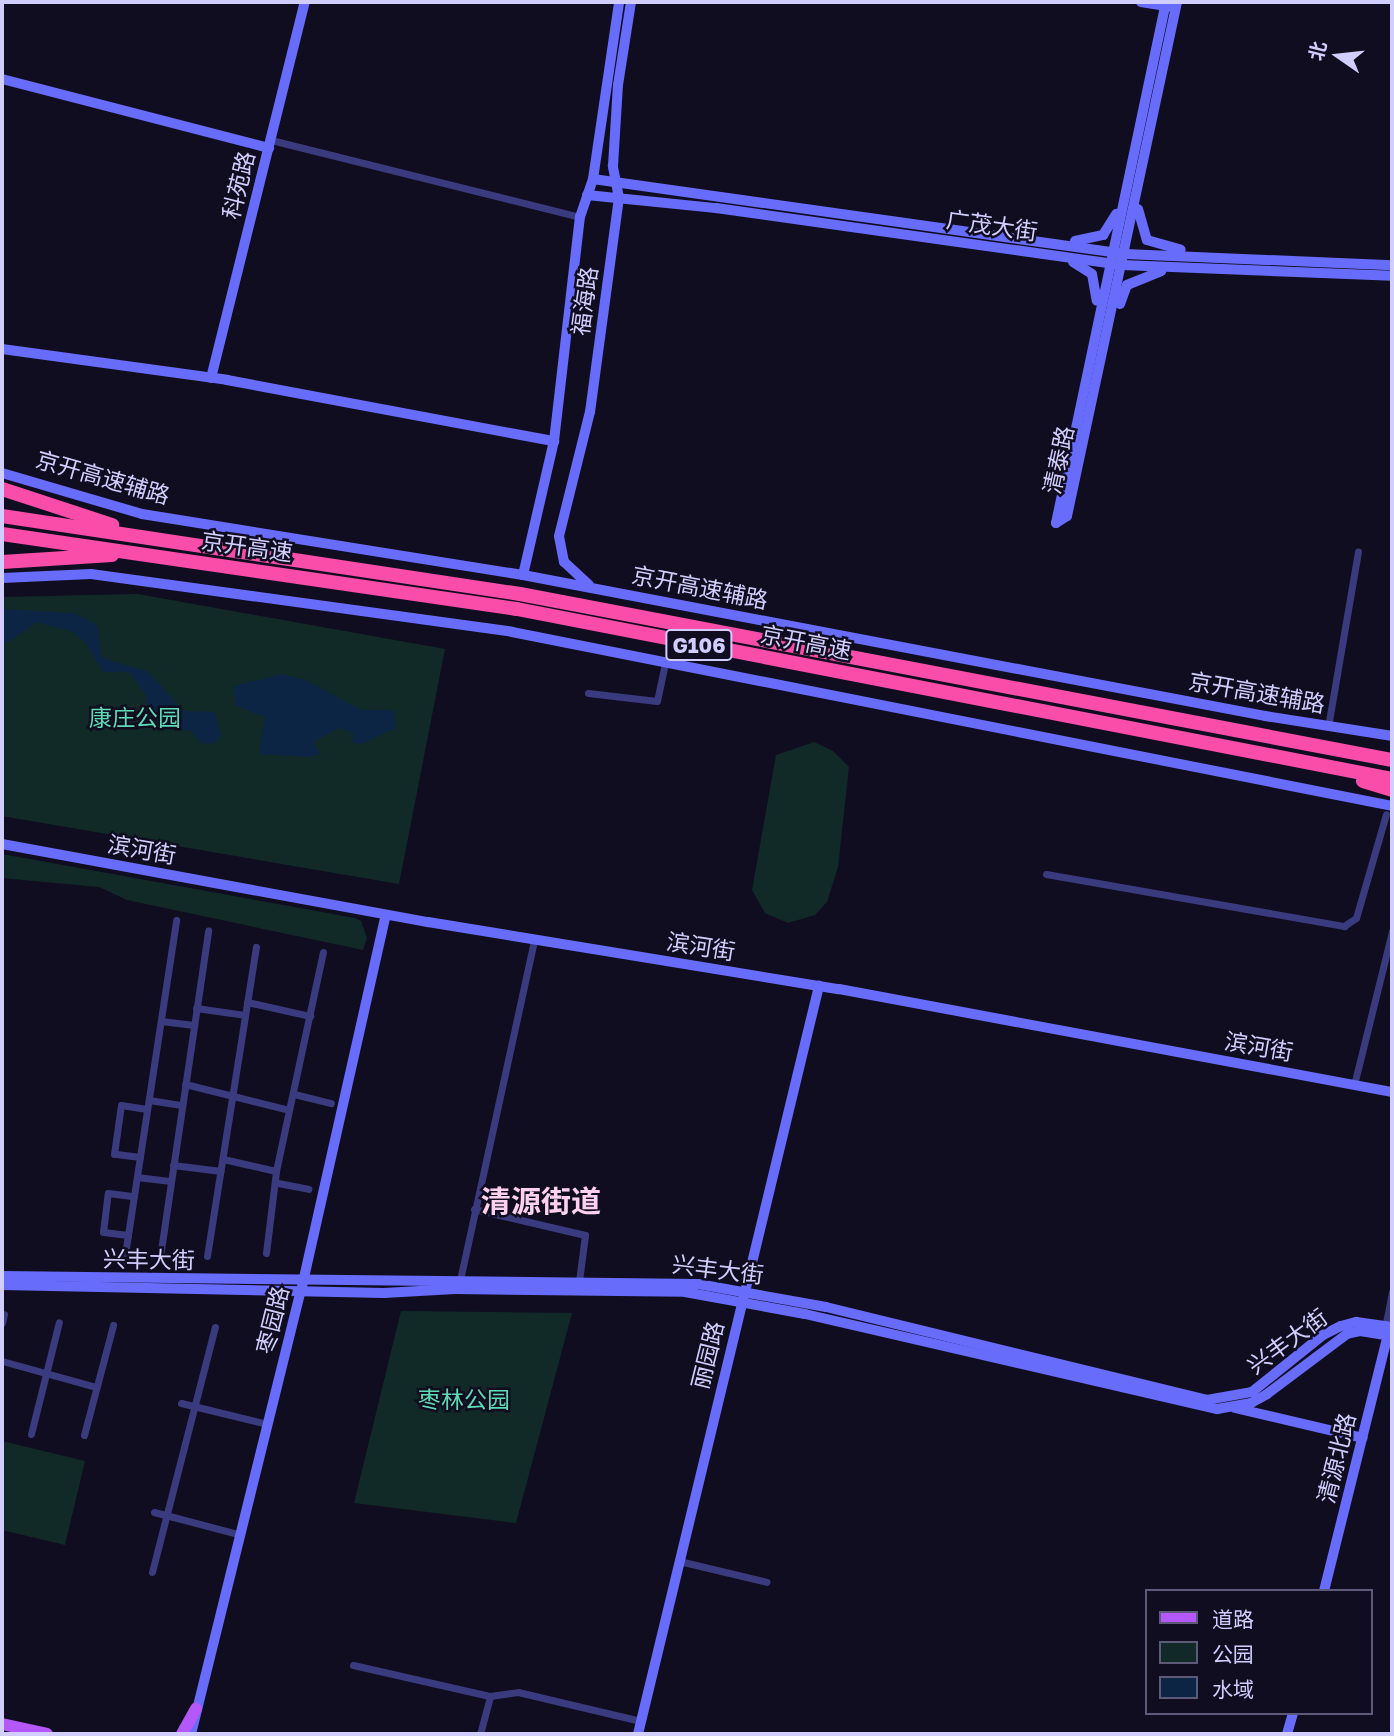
<!DOCTYPE html>
<meta charset="utf-8">
<style>
body{margin:0}
#map{position:relative;width:1394px;height:1736px;overflow:hidden;background:#100d20;font-family:"Golos Text","Noto Sans SC",sans-serif}
div>[style]{position:absolute}
[style*='--x']{left:calc(var(--x)*1px);top:calc(var(--y)*1px);width:calc(var(--w)*1px);rotate:calc(var(--a)*1deg)}
.green>*{inset:0;background:#112a28}
.water>*{inset:0;background:#0d2544}
.street>*{height:7px;margin:-3.5px;padding:0 3.5px;transform-origin:3.5px;border-radius:3.5px;background:#3a3b7e}
.secondary>*{height:10px;margin:-5px;padding:0 5px;transform-origin:5px;border-radius:5px;background:#686cfb}
.primary>*{height:12px;margin:-6px;padding:0 6px;transform-origin:6px;border-radius:6px;background:#b558fa}
.highway>*{height:14px;margin:-7px;padding:0 7px;transform-origin:7px;border-radius:7px;background:#fa4ca9}
span{translate:-50% -50%;white-space:nowrap;text-align:center;line-height:1.15;-webkit-text-stroke:5px #100d20;paint-order:stroke}
.shield-label span{padding:2px 5px;background:#100d20;border:2px solid;border-radius:5px;-webkit-text-stroke-width:0}
.shield-label{font-size:21px;color:#d1cefe;font-weight:700}
.street-label{font-size:23px;color:#d1cefe}
.park-label{font-size:23px;color:#5cdbb5}
.district-label{font-size:30px;color:#fed0ef;font-weight:700}
.frame{position:absolute;inset:0;border:4px solid #d1cefe;pointer-events:none}
.legend{position:absolute;left:1145px;top:1589px;width:228px;height:126px;box-sizing:border-box;background:#100d20;border:2px solid #5d5a79;margin:0;padding:9px 12px;list-style:none;font-size:21px;color:#d1cefe}
.legend li{display:flex;align-items:center;gap:14px;height:35px}
.legend b{width:35px;border:2px solid #5d5a79}
.north{position:absolute;left:1303px;top:21px;width:70px;height:70px;-webkit-text-stroke:5px #100d20;paint-order:stroke;rotate:284deg;font-size:19px;font-weight:700;line-height:28px;text-align:center;color:#d1cefe}
.north::after{content:'';display:block;margin:auto;width:24px;height:32px;background:#d1cefe;clip-path:polygon(50% 0,100% 100%,50% 72%,0 100%)}
</style>
<div id="map">
<div class="green">
<i style="clip-path:polygon(138px 594px,445px 649px,399px 884px,2px 816px,2px 597px)"></i>
<i style="clip-path:polygon(814px 742px,833px 751px,849px 767px,838px 867px,827px 902px,815px 915px,788px 923px,765px 913px,752px 890px,776px 755px)"></i>
<i style="clip-path:polygon(2px 854px,355px 918px,361px 921px,367px 938px,363px 950px,127px 900px,99px 887px,2px 878px)"></i>
<i style="clip-path:polygon(401px 1311px,572px 1313px,516px 1523px,354px 1503px)"></i>
<i style="clip-path:polygon(2px 1441px,85px 1461px,65px 1545px,2px 1530px)"></i>
</div>
<div class="water">
<i style="clip-path:polygon(2px 609px,74px 613px,97px 625px,102px 658px,147px 671px,184px 711px,215px 712px,221px 735px,216px 742px,203px 744px,190px 730px,159px 729px,146px 717px,147px 697px,129px 672px,103px 672px,86px 643px,71px 631px,36px 622px,11px 641px,2px 643px)"></i>
<i style="clip-path:polygon(283px 674px,306px 680px,361px 710px,393px 710px,396px 728px,361px 744px,353px 743px,353px 733px,339px 728px,313px 742px,320px 754px,310px 757px,259px 754px,265px 717px,236px 706px,233px 686px)"></i>
</div>
<div class="street">
<i style="--x:271;--y:140;--w:318;--a:14"></i>
<i style="--x:588;--y:693;--w:69;--a:6.6"></i>
<i style="--x:657;--y:701;--w:40;--a:-78"></i>
<i style="--x:1328;--y:727;--w:178;--a:-80.3"></i>
<i style="--x:1046;--y:874;--w:303;--a:9.9"></i>
<i style="--x:1344;--y:926;--w:14;--a:-34"></i>
<i style="--x:1356;--y:918;--w:108;--a:-73.9"></i>
<i style="--x:247;--y:1002;--w:65;--a:12.5"></i>
<i style="--x:196;--y:1008;--w:49;--a:8.1"></i>
<i style="--x:161;--y:1021;--w:33;--a:7"></i>
<i style="--x:185;--y:1084;--w:107;--a:14"></i>
<i style="--x:1354;--y:1085;--w:159;--a:-76.1"></i>
<i style="--x:294;--y:1094;--w:38;--a:14"></i>
<i style="--x:149;--y:1100;--w:33;--a:9"></i>
<i style="--x:140;--y:1157;--w:26;--a:-173"></i>
<i style="--x:114;--y:1154;--w:49;--a:-81.9"></i>
<i style="--x:121;--y:1105;--w:26;--a:9"></i>
<i style="--x:223;--y:1159;--w:54;--a:12.8"></i>
<i style="--x:173;--y:1165;--w:48;--a:7.1"></i>
<i style="--x:137;--y:1177;--w:34;--a:7"></i>
<i style="--x:278;--y:1183;--w:31;--a:11"></i>
<i style="--x:474;--y:1209;--w:114;--a:13.2"></i>
<i style="--x:585;--y:1235;--w:46;--a:97.4"></i>
<i style="--x:128;--y:1235;--w:25;--a:-173"></i>
<i style="--x:103;--y:1232;--w:39;--a:-83"></i>
<i style="--x:108;--y:1193;--w:26;--a:7"></i>
<i style="--x:266;--y:1253;--w:83;--a:-83"></i>
<i style="--x:276;--y:1171;--w:224;--a:-77.9"></i>
<i style="--x:207;--y:1256;--w:313;--a:-81"></i>
<i style="--x:160;--y:1257;--w:330;--a:-81.6"></i>
<i style="--x:124;--y:1261;--w:345;--a:-81.3"></i>
<i style="--x:460;--y:1280;--w:348;--a:-77.7"></i>
<i style="--x:2;--y:1323;--w:9;--a:-77"></i>
<i style="--x:1385;--y:1328;--w:37;--a:-79"></i>
<i style="--x:2;--y:1361;--w:98;--a:15.5"></i>
<i style="--x:181;--y:1403;--w:89;--a:13.7"></i>
<i style="--x:31;--y:1434;--w:115;--a:-76"></i>
<i style="--x:84;--y:1435;--w:114;--a:-75.2"></i>
<i style="--x:154;--y:1512;--w:87;--a:14.7"></i>
<i style="--x:679;--y:1561;--w:90;--a:13.4"></i>
<i style="--x:152;--y:1572;--w:253;--a:-75.6"></i>
<i style="--x:353;--y:1665;--w:140;--a:12.8"></i>
<i style="--x:490;--y:1696;--w:28;--a:-8"></i>
<i style="--x:518;--y:1692;--w:126;--a:13.3"></i>
<i style="--x:480;--y:1734;--w:39;--a:-75"></i>
</div>
<div class="secondary">
<i style="--x:1141;--y:2;--w:32;--a:9"></i>
<i style="--x:2;--y:79;--w:276;--a:14.5"></i>
<i style="--x:593;--y:179;--w:537;--a:8.02"></i>
<i style="--x:1125;--y:254;--w:267;--a:2.4"></i>
<i style="--x:587;--y:195;--w:130;--a:5.8"></i>
<i style="--x:716;--y:208;--w:410;--a:8"></i>
<i style="--x:1122;--y:265;--w:270;--a:2.3"></i>
<i style="--x:1138;--y:209;--w:32;--a:74"></i>
<i style="--x:1147;--y:240;--w:35;--a:16"></i>
<i style="--x:1075;--y:241;--w:29;--a:-12"></i>
<i style="--x:1103;--y:235;--w:25;--a:-58"></i>
<i style="--x:1073;--y:262;--w:22;--a:32"></i>
<i style="--x:1092;--y:274;--w:27;--a:80"></i>
<i style="--x:1120;--y:304;--w:20;--a:-70"></i>
<i style="--x:1127;--y:285;--w:37;--a:-22"></i>
<i style="--x:2;--y:349;--w:227;--a:7.8"></i>
<i style="--x:227;--y:380;--w:333;--a:10.6"></i>
<i style="--x:211;--y:378;--w:388;--a:-76"></i>
<i style="--x:2;--y:473;--w:146;--a:16.3"></i>
<i style="--x:142;--y:514;--w:386;--a:9.1"></i>
<i style="--x:523;--y:575;--w:755;--a:10.76"></i>
<i style="--x:1265;--y:716;--w:129;--a:8.9"></i>
<i style="--x:1056;--y:523;--w:13;--a:-32"></i>
<i style="--x:1067;--y:516;--w:526;--a:-77.92"></i>
<i style="--x:1056;--y:523;--w:532;--a:-78.08"></i>
<i style="--x:523;--y:575;--w:138;--a:-77"></i>
<i style="--x:554;--y:441;--w:226;--a:-83.4"></i>
<i style="--x:580;--y:217;--w:40;--a:-71.1"></i>
<i style="--x:593;--y:179;--w:179;--a:-81.6"></i>
<i style="--x:2;--y:578;--w:89;--a:-2.6"></i>
<i style="--x:91;--y:574;--w:425;--a:7.8"></i>
<i style="--x:512;--y:632;--w:897;--a:11.18"></i>
<i style="--x:589;--y:585;--w:34;--a:-137"></i>
<i style="--x:564;--y:562;--w:26;--a:-101"></i>
<i style="--x:559;--y:536;--w:128;--a:-76"></i>
<i style="--x:590;--y:412;--w:216;--a:-82.3"></i>
<i style="--x:619;--y:198;--w:33;--a:-101"></i>
<i style="--x:613;--y:166;--w:81;--a:-86.5"></i>
<i style="--x:618;--y:85;--w:84;--a:-81.1"></i>
<i style="--x:2;--y:844;--w:433;--a:10.4"></i>
<i style="--x:428;--y:922;--w:416;--a:9.3"></i>
<i style="--x:839;--y:989;--w:563;--a:10.55"></i>
<i style="--x:2;--y:1276;--w:696;--a:0.66"></i>
<i style="--x:698;--y:1284;--w:130;--a:10.2"></i>
<i style="--x:826;--y:1307;--w:392;--a:13.7"></i>
<i style="--x:1207;--y:1400;--w:46;--a:-10.1"></i>
<i style="--x:1252;--y:1392;--w:91;--a:-38.8"></i>
<i style="--x:1323;--y:1335;--w:20;--a:-27"></i>
<i style="--x:1341;--y:1326;--w:16;--a:-15"></i>
<i style="--x:1356;--y:1322;--w:36;--a:8"></i>
<i style="--x:2;--y:1285;--w:382;--a:1.2"></i>
<i style="--x:384;--y:1293;--w:71;--a:-3.2"></i>
<i style="--x:455;--y:1289;--w:230;--a:0.7"></i>
<i style="--x:685;--y:1292;--w:122;--a:10.4"></i>
<i style="--x:805;--y:1314;--w:423;--a:13"></i>
<i style="--x:1217;--y:1409;--w:35;--a:-10"></i>
<i style="--x:1251;--y:1403;--w:18;--a:-29"></i>
<i style="--x:1267;--y:1394;--w:100;--a:-36.9"></i>
<i style="--x:1347;--y:1334;--w:13;--a:-13"></i>
<i style="--x:1360;--y:1331;--w:32;--a:9"></i>
<i style="--x:1235;--y:1408;--w:131;--a:13.2"></i>
<i style="--x:1324;--y:1591;--w:264;--a:-76"></i>
<i style="--x:191;--y:1734;--w:456;--a:-76.1"></i>
<i style="--x:301;--y:1291;--w:385;--a:-77.3"></i>
<i style="--x:638;--y:1734;--w:770;--a:-76.4"></i>
<i style="--x:1287;--y:1734;--w:22;--a:-74"></i>
</div>
<div class="primary">
<i style="--x:2;--y:1724;--w:46;--a:12.5"></i>
<i style="--x:182;--y:1734;--w:29;--a:-61"></i>
</div>
<div class="highway">
<i style="--x:2;--y:489;--w:116;--a:18.1"></i>
<i style="--x:2;--y:516;--w:524;--a:8.56"></i>
<i style="--x:520;--y:594;--w:888;--a:10.78"></i>
<i style="--x:2;--y:534;--w:520;--a:8.29"></i>
<i style="--x:517;--y:609;--w:891;--a:10.99"></i>
<i style="--x:2;--y:562;--w:110;--a:-3.6"></i>
<i style="--x:1363;--y:781;--w:30;--a:17"></i>
</div>
<div class="shield-label">
<span style="left:699px;top:645px">G106</span>
</div>
<div class="street-label">
<span style="left:238px;top:185px;rotate:-76deg">科苑路</span>
<span style="left:992px;top:225px;rotate:8deg">广茂大街</span>
<span style="left:584px;top:301px;rotate:-82deg">福海路</span>
<span style="left:1058px;top:460px;rotate:-78deg">清泰路</span>
<span style="left:103px;top:477px;rotate:16deg">京开高速辅路</span>
<span style="left:247px;top:546px;rotate:8deg">京开高速</span>
<span style="left:700px;top:587px;rotate:11deg">京开高速辅路</span>
<span style="left:806px;top:642px;rotate:11deg">京开高速</span>
<span style="left:1257px;top:692px;rotate:10deg">京开高速辅路</span>
<span style="left:142px;top:849px;rotate:10deg">滨河街</span>
<span style="left:701px;top:946px;rotate:9deg">滨河街</span>
<span style="left:1259px;top:1046px;rotate:10deg">滨河街</span>
<span style="left:149px;top:1259px;rotate:1deg">兴丰大街</span>
<span style="left:718px;top:1269px;rotate:7deg">兴丰大街</span>
<span style="left:272px;top:1320px;rotate:-76deg">枣园路</span>
<span style="left:1287px;top:1341px;rotate:-36deg">兴丰大街</span>
<span style="left:707px;top:1355px;rotate:-76deg">丽园路</span>
<span style="left:1336px;top:1458px;rotate:-76deg">清源北路</span>
</div>
<div class="park-label">
<span style="left:135px;top:717px">康庄公园</span>
<span style="left:464px;top:1399px">枣林公园</span>
</div>
<div class="district-label">
<span style="left:541px;top:1201px">清源街道</span>
</div>
<div class="frame"></div>
<ul class="legend">
<li><b style="height:9px;background:#b558fa"></b>道路</li>
<li><b style="height:19px;background:#112a28"></b>公园</li>
<li><b style="height:19px;background:#0d2544"></b>水域</li>
</ul>
<div class="north">北</div>
</div>
